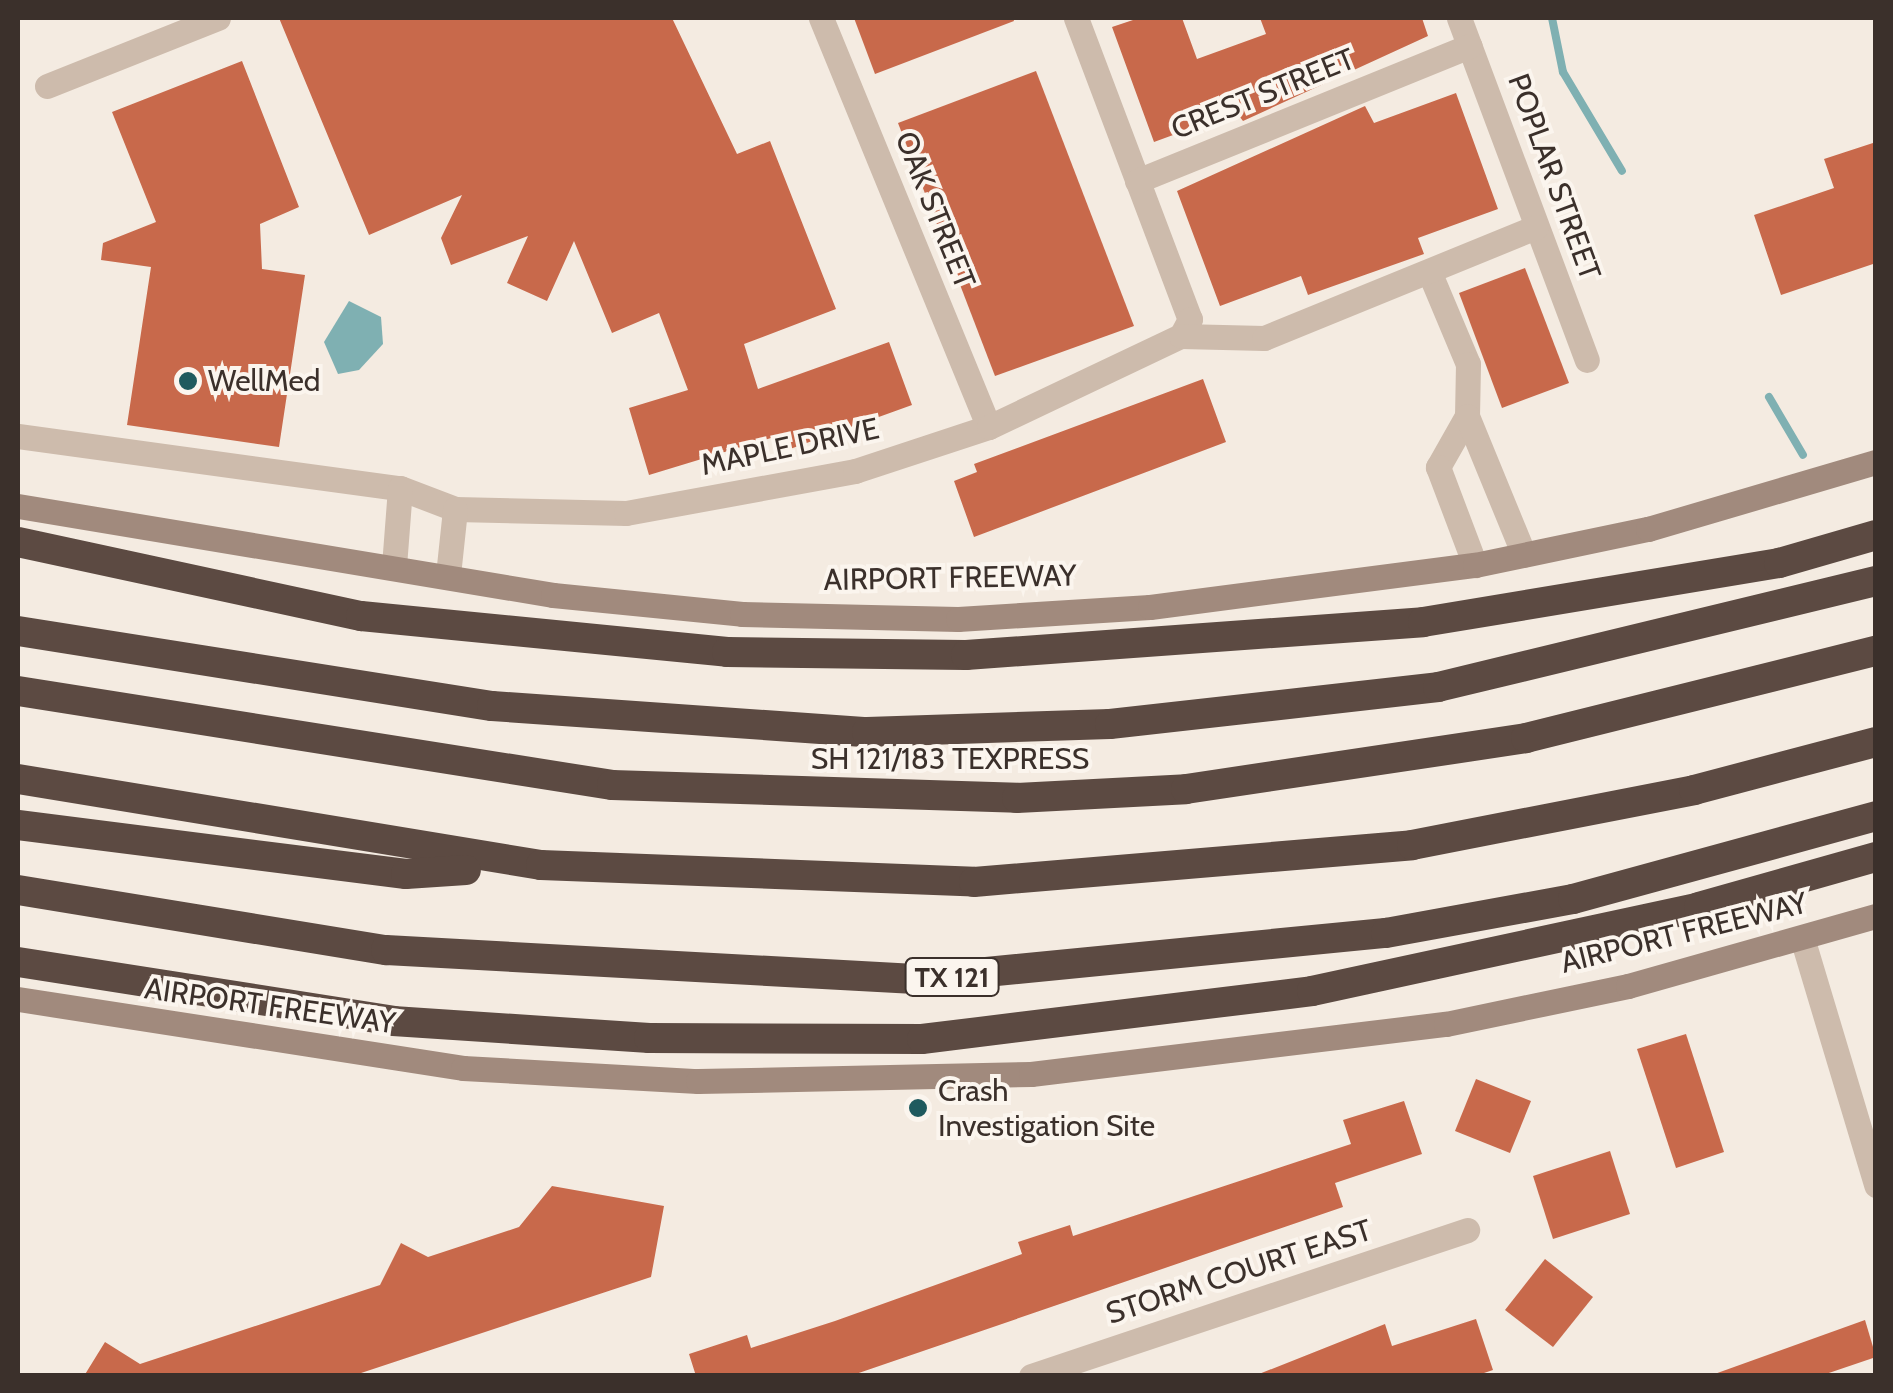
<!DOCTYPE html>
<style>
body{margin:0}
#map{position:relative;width:1893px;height:1393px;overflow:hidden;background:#f4ebe1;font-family:Cabin,sans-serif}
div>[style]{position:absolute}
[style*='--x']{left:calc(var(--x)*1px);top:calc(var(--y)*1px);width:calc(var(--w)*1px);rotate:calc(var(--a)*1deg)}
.water>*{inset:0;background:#7fb0b2}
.stream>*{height:8px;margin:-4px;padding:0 4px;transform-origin:4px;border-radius:4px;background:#7fb0b2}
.building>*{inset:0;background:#c8694b}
.minor>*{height:25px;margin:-12.5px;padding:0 12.5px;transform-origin:12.5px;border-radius:12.5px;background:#cdbbac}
.secondary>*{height:25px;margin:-12.5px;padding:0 12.5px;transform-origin:12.5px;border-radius:12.5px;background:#a18a7d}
.motorway>*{height:30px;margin:-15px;padding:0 15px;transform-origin:15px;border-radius:15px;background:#5c4a42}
.dots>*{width:28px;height:28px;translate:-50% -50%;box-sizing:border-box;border:5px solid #fbf5ee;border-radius:50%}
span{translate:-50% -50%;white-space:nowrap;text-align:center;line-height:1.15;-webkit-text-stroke:8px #fbf5ee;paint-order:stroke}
.shield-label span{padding:2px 8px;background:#fbf5ee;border:2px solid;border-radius:8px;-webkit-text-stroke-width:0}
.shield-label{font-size:28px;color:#3b302b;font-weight:700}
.street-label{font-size:30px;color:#3b302b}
.poi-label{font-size:30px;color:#3b302b}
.left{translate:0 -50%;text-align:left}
.frame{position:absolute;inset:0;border:20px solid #3b302b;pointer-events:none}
</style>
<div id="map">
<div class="water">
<i style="clip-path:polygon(349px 301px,381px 317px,383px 344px,359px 370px,338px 374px,324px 342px)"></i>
</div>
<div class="stream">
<i style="--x:1552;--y:18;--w:55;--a:78.5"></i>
<i style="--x:1563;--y:72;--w:115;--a:59.2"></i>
<i style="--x:1769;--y:397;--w:67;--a:59.6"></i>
</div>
<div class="building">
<i style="clip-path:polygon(279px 18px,672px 18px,737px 154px,770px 141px,836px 309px,744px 344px,758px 389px,889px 342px,912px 405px,790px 449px,784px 434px,649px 475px,629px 408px,688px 390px,659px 313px,612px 333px,574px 241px,547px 301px,507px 283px,528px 236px,451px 265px,441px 238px,462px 195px,369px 235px)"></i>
<i style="clip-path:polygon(854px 18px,1013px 18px,1014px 21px,875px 74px)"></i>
<i style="clip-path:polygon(1139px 18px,1182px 18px,1197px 59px,1266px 34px,1260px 18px,1422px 18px,1428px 36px,1243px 121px,1236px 112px,1154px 142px,1112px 27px)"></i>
<i style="clip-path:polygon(242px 61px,299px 207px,260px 224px,262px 269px,305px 275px,279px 447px,127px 425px,151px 267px,101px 260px,103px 243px,156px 222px,112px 112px)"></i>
<i style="clip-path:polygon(1036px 71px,1134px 326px,995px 376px,898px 123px)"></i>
<i style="clip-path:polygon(1456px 93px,1498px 209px,1418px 238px,1424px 254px,1308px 295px,1301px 276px,1220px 306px,1177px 191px,1365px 106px,1374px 123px)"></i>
<i style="clip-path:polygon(1876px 142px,1876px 263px,1781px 295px,1754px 215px,1834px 188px,1824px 159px)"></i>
<i style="clip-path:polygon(1525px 268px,1569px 383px,1502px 408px,1459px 293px)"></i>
<i style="clip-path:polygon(1203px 379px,1226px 442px,974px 537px,954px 481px,977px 472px,974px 464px)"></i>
<i style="clip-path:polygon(1686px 1034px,1724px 1152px,1676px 1168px,1637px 1049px)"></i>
<i style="clip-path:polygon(1476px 1079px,1531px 1101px,1510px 1153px,1455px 1131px)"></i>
<i style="clip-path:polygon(1404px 1101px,1422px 1154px,1335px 1183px,1343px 1207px,850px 1376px,696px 1376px,689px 1354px,747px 1335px,751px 1348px,835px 1321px,1022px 1254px,1018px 1242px,1070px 1225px,1073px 1236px,1351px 1144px,1343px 1120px)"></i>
<i style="clip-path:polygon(1610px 1151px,1630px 1214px,1553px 1239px,1533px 1176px)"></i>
<i style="clip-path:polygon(552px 1186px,664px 1206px,651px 1277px,352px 1376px,84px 1376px,105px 1342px,140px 1364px,380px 1285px,401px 1243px,428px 1257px,519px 1227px)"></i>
<i style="clip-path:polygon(1545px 1259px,1593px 1297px,1553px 1347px,1505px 1310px)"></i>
<i style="clip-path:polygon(1476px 1319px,1493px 1370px,1475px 1376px,1254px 1376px,1385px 1324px,1392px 1346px)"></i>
<i style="clip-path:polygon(1865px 1320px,1876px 1357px,1820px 1376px,1709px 1376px)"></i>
</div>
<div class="minor">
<i style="--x:821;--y:18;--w:442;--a:67.7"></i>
<i style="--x:1076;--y:18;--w:322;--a:69.3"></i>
<i style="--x:1190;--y:319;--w:19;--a:118"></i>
<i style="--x:1459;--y:18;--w:365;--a:69.5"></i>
<i style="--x:47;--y:86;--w:184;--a:-21.7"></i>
<i style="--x:1137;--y:181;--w:359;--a:-22.1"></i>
<i style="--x:1431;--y:276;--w:95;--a:67.2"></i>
<i style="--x:1468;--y:364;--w:52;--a:91.1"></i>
<i style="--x:1467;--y:416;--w:59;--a:119.6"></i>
<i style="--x:1438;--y:467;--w:105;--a:69.3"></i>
<i style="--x:1467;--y:416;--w:150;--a:67.7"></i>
<i style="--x:18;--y:436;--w:386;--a:7.8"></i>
<i style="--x:400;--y:488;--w:59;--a:20.9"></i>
<i style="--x:455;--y:509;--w:171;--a:1.3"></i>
<i style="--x:626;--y:513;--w:233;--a:-10.4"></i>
<i style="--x:855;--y:471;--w:141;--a:-18.2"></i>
<i style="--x:989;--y:427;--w:212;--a:-25.4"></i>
<i style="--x:1181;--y:336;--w:83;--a:1.4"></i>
<i style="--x:1264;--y:338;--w:294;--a:-22.2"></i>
<i style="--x:394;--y:566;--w:78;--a:-85.6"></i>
<i style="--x:448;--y:575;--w:66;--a:-83.9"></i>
<i style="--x:1803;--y:941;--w:255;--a:73.3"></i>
<i style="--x:1031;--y:1376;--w:460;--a:-18.5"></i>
</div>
<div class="secondary">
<i style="--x:18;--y:506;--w:542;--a:9.44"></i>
<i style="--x:553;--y:595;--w:190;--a:5.7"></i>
<i style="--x:742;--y:614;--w:216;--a:1.3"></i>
<i style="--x:958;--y:619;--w:192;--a:-3.6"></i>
<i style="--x:1150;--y:607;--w:328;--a:-7.4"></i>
<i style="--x:1475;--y:565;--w:177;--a:-11.8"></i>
<i style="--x:1648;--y:529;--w:238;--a:-16.4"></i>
<i style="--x:18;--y:999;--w:450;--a:8.8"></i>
<i style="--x:463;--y:1068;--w:235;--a:3.2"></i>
<i style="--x:698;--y:1081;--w:333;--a:-1.2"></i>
<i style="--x:1031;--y:1074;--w:418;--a:-6.9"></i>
<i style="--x:1446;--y:1024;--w:186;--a:-11.8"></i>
<i style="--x:1628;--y:986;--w:258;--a:-15.8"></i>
</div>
<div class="motorway">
<i style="--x:18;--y:542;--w:351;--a:12.2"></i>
<i style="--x:361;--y:616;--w:368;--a:5.6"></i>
<i style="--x:727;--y:652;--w:239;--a:0.7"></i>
<i style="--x:966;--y:655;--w:458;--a:-4.1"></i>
<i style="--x:1423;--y:622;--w:361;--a:-9.4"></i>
<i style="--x:1779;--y:563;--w:101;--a:-16.1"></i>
<i style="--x:18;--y:631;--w:480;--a:9"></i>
<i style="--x:492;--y:706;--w:376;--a:4"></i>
<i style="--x:867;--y:732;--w:243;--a:-1.9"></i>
<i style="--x:1110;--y:724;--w:330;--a:-6.4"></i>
<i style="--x:1438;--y:687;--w:451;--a:-13.6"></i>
<i style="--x:18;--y:691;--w:601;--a:8.99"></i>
<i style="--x:612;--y:785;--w:405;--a:1.8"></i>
<i style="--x:1017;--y:798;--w:169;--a:-3"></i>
<i style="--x:1186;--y:789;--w:344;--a:-8.5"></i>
<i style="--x:1526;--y:738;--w:361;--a:-14"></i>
<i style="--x:18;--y:779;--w:530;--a:9.34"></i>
<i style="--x:541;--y:865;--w:433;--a:2.2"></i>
<i style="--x:974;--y:882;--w:440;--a:-4.8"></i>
<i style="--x:1412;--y:845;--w:287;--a:-11"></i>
<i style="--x:1694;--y:790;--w:188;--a:-14.8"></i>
<i style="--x:18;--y:825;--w:391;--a:7.2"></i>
<i style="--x:406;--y:874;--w:60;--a:-3.8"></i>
<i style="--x:18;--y:890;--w:373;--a:9.3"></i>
<i style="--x:386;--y:950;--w:530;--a:3.14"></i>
<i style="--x:915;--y:979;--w:473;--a:-5.6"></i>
<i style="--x:1386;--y:933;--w:190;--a:-10.3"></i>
<i style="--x:1573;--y:899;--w:314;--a:-15.3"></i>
<i style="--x:18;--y:962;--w:380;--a:8.9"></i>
<i style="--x:393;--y:1021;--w:257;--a:3.8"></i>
<i style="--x:649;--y:1038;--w:273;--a:0.2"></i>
<i style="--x:922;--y:1039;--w:393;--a:-7"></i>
<i style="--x:1312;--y:991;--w:396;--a:-12.2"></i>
<i style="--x:1699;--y:907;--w:184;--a:-15.8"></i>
</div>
<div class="dots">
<i style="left:188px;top:381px;background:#1f5a5e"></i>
<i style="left:918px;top:1108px;background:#1f5a5e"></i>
</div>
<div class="shield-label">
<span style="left:952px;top:977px">TX 121</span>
</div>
<div class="street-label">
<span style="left:1263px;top:94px;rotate:-22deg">CREST STREET</span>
<span style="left:1554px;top:177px;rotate:70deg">POPLAR STREET</span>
<span style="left:935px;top:210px;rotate:68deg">OAK STREET</span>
<span style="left:790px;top:447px;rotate:-12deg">MAPLE DRIVE</span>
<span style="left:950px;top:578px;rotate:-1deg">AIRPORT FREEWAY</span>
<span style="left:950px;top:759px">SH 121/183 TEXPRESS</span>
<span style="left:1684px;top:933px;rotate:-14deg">AIRPORT FREEWAY</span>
<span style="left:270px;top:1006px;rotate:8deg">AIRPORT FREEWAY</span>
<span style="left:1239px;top:1272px;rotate:-18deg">STORM COURT EAST</span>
</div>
<div class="poi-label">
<span class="left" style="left:208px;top:381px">WellMed</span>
<span class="left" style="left:938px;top:1108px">Crash<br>Investigation Site</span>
</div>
<div class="frame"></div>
</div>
